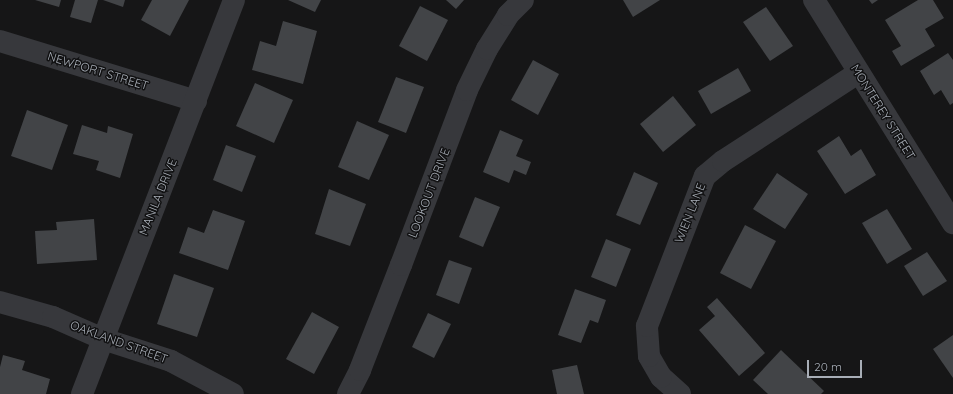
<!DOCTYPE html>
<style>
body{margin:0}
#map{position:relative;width:953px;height:394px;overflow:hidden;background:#161617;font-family:Quicksand,sans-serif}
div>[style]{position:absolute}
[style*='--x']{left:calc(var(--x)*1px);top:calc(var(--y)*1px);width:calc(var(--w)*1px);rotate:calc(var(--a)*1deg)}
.building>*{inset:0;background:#424447}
.minor>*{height:22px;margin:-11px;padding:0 11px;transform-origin:11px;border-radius:11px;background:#37383c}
span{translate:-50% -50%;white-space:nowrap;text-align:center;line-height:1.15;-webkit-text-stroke:3px #111112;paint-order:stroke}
.street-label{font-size:12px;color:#a8aeb7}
.scale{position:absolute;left:807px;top:360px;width:55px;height:18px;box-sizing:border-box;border:2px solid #a8aeb7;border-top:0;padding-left:5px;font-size:12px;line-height:14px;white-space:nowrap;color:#a8aeb7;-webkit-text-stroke:3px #111112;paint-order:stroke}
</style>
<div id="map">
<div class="building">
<i style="clip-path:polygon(35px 0,61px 0,59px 7px)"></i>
<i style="clip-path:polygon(75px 0,98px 0,91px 23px,70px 17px)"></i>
<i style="clip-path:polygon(103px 0,125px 0,123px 7px)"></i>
<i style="clip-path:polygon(152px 0,189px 0,170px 36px,141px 20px)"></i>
<i style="clip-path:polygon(288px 0,321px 0,315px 12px)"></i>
<i style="clip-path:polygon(446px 0,464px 0,456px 9px)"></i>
<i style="clip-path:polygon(623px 0,660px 0,633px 17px)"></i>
<i style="clip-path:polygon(869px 0,878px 0,872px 4px)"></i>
<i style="clip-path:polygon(918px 0,933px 0,944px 18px,925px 29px,935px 46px,901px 66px,892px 51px,901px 46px,885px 20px)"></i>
<i style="clip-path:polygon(420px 6px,448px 20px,427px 61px,399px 46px)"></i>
<i style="clip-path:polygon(766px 7px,793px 46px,770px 61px,743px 22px)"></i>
<i style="clip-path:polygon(283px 21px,317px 31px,303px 84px,252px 70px,260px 41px,276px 46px)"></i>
<i style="clip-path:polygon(948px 53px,953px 60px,953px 103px,950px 105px,941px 90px,934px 95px,920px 71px)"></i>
<i style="clip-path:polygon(533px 60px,559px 74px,538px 115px,511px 100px)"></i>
<i style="clip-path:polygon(738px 68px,751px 91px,711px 114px,698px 91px)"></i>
<i style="clip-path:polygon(396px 77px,424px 87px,406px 133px,378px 122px)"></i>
<i style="clip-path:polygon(255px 83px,293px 100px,274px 143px,236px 126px)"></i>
<i style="clip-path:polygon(673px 96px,696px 125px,663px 152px,640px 124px)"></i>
<i style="clip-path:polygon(27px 110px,68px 125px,52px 170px,11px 156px)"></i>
<i style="clip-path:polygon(357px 121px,389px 135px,369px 180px,338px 167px)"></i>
<i style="clip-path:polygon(82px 125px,107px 133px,108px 126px,133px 134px,120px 178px,96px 170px,99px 161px,73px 154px)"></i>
<i style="clip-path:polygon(500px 130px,523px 140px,516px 156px,531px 162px,526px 175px,514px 170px,509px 183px,483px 172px)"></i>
<i style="clip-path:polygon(839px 136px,851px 156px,861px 149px,876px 175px,845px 194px,817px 151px)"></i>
<i style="clip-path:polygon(226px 145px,256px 156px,242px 192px,213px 180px)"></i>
<i style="clip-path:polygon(634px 172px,658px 183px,640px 225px,616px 215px)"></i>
<i style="clip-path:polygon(777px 173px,808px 194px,785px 229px,753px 209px)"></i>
<i style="clip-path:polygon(329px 189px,366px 204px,350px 246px,315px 234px)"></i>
<i style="clip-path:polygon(475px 197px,500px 207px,483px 247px,459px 237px)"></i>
<i style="clip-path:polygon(887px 209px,912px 249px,887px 264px,862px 223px)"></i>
<i style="clip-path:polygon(213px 210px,245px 221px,228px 270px,179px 253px,188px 227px,204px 233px)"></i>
<i style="clip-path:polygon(94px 219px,97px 260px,37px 264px,35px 231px,57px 230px,56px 222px)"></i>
<i style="clip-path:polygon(745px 225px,776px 241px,751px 289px,720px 273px)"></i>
<i style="clip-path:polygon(606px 239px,631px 249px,616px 287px,591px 277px)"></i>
<i style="clip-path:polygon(927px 252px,947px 281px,923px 296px,904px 266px)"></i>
<i style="clip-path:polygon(449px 260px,472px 268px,459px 304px,436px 295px)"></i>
<i style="clip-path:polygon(174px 274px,214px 288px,197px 337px,157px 324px)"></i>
<i style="clip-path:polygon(575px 289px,606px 300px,598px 323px,590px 320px,581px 343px,558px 335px)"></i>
<i style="clip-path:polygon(717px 298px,765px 353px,739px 376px,699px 330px,715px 316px,707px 307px)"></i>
<i style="clip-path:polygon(312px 312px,339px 327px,314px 374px,286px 359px)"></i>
<i style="clip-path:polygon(428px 313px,451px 324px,434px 358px,412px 347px)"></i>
<i style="clip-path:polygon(953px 335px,953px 378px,933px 349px)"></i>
<i style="clip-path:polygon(781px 350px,824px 391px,821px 394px,768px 394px,753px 380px)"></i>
<i style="clip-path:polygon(3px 355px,25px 361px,22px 370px,50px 379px,46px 394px,0 394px,0 367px)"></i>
<i style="clip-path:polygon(577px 365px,584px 394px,557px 394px,552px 370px)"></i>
</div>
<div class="minor">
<i style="--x:814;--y:0;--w:263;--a:58.1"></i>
<i style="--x:0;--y:41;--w:205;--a:17"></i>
<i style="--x:0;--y:302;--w:55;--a:15.8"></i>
<i style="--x:53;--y:317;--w:55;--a:23.7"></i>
<i style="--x:103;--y:339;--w:71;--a:17.9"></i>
<i style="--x:171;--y:361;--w:70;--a:28"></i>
<i style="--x:82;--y:394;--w:422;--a:-68.9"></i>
<i style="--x:348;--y:394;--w:27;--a:-63"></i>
<i style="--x:360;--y:370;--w:113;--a:-68.7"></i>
<i style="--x:401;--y:265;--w:187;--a:-69.3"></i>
<i style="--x:467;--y:90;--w:46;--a:-64"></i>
<i style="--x:487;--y:49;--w:40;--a:-58"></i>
<i style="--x:508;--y:15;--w:21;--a:-45"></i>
<i style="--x:680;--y:394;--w:25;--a:-138"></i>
<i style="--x:661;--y:377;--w:24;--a:-120"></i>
<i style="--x:649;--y:356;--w:30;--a:-94"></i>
<i style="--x:647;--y:326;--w:161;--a:-68.9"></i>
<i style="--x:705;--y:176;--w:23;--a:-40"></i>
<i style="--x:723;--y:161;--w:161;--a:-33.1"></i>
</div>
<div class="street-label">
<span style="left:98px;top:71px;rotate:17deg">NEWPORT STREET</span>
<span style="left:883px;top:112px;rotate:58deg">MONTEREY STREET</span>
<span style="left:429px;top:193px;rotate:-69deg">LOOKOUT DRIVE</span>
<span style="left:158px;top:197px;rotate:-68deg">MANILA DRIVE</span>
<span style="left:690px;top:213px;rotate:-68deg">WIEN LANE</span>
<span style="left:119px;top:342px;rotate:20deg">OAKLAND STREET</span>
</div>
<div class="scale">20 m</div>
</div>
